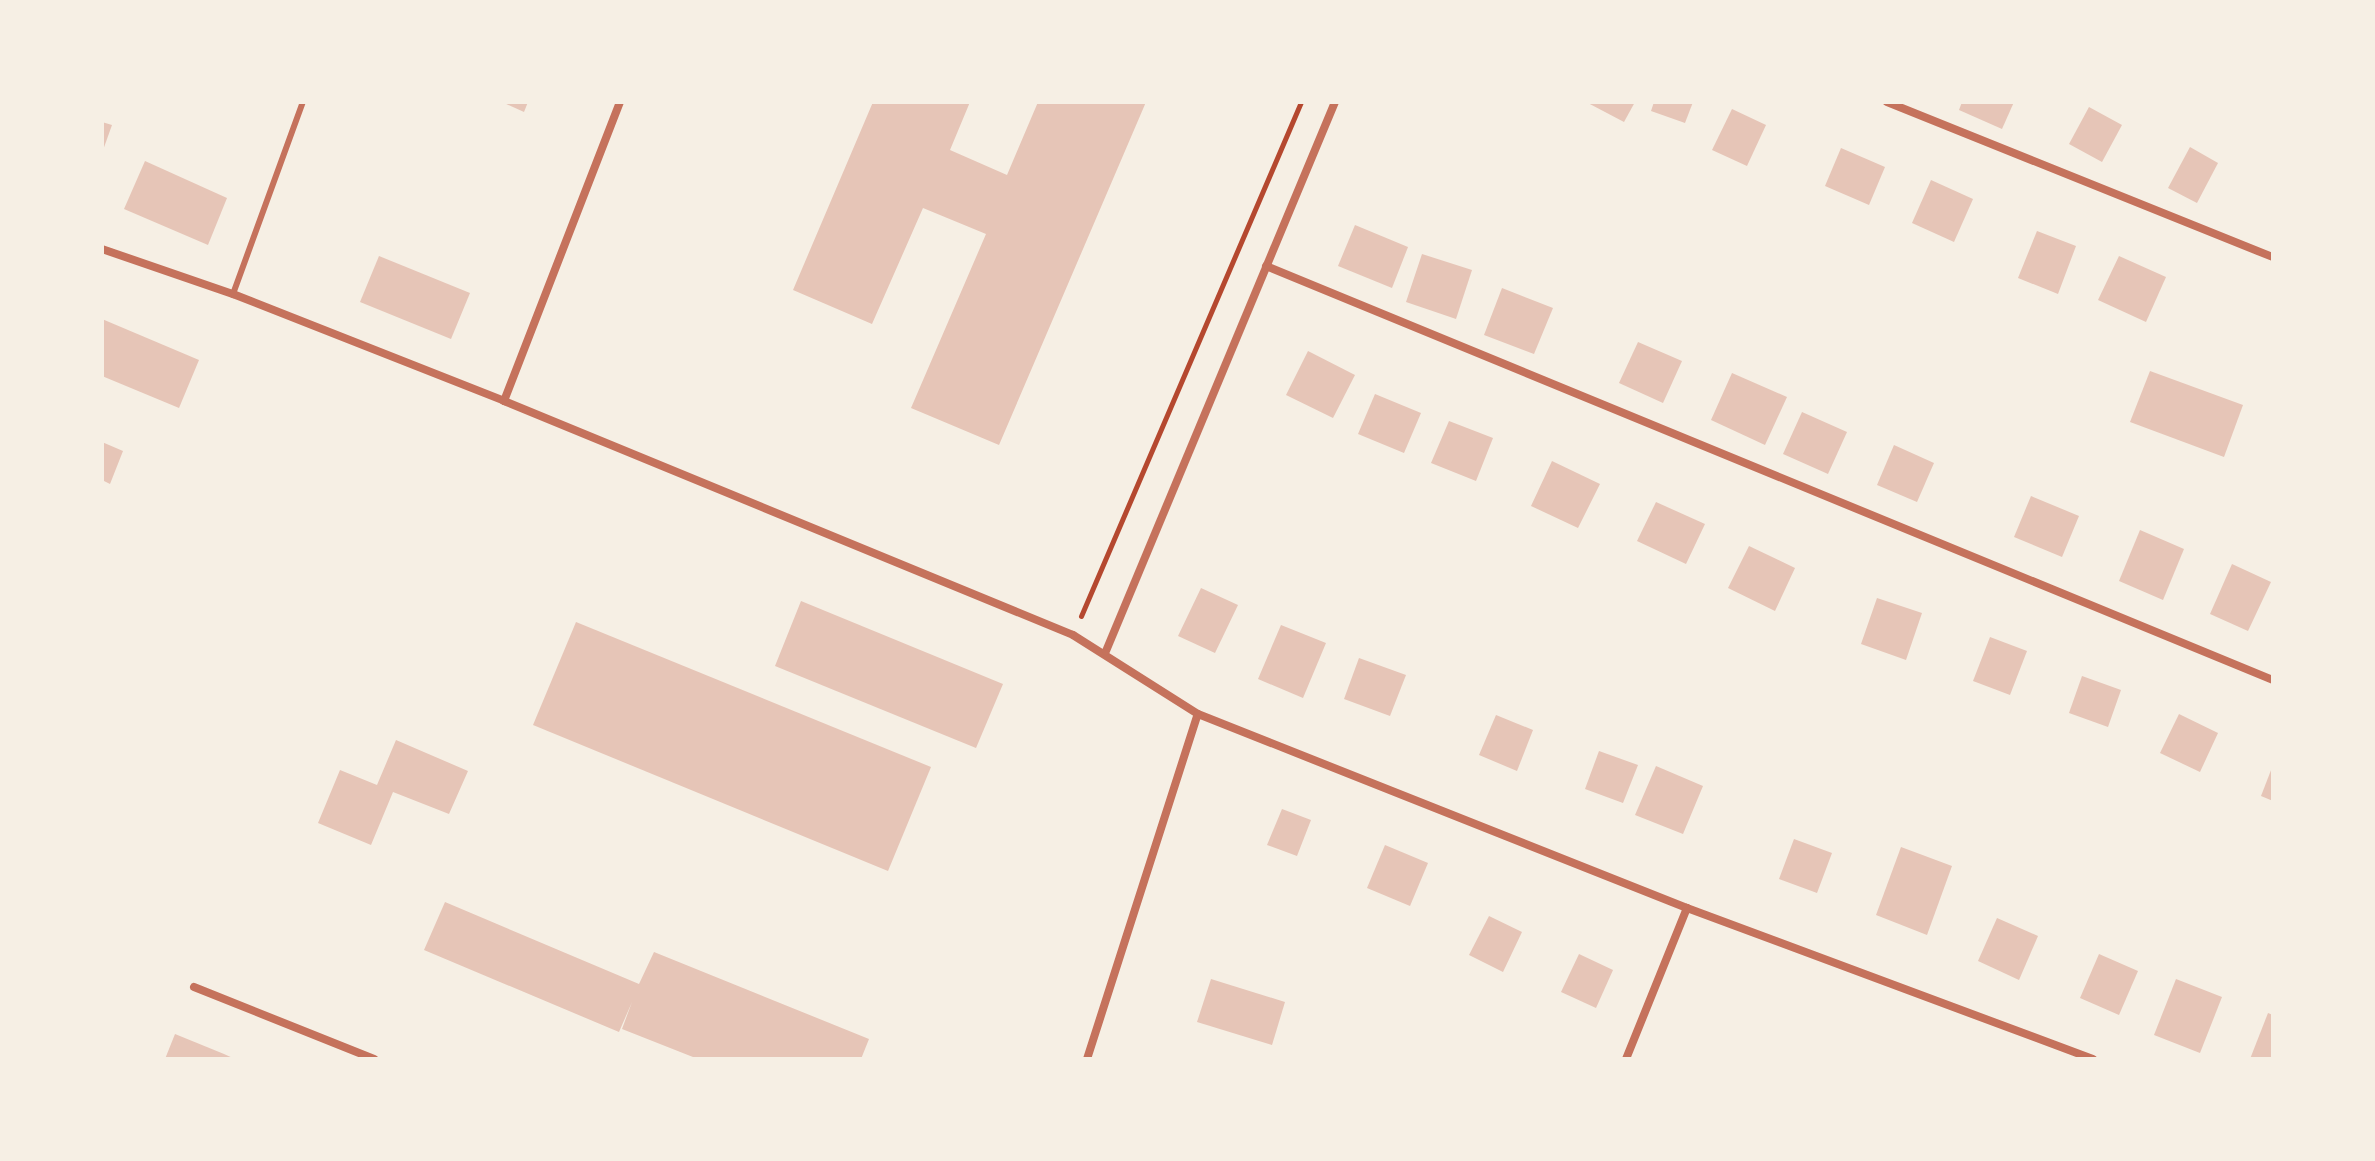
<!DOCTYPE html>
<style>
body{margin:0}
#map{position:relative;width:2375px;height:1161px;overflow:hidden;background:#f6efe4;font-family:Inter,sans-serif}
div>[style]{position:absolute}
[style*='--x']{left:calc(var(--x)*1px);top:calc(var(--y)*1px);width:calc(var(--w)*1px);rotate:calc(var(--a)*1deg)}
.building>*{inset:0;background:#e6c5b7}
.path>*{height:5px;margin:-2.5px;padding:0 2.5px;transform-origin:2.5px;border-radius:2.5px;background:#b5482f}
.service>*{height:6px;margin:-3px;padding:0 3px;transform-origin:3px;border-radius:3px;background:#c5725c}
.minor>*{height:8px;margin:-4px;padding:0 4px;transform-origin:4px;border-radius:4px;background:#c5725c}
span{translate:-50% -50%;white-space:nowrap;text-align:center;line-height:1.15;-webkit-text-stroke:7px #f6efe4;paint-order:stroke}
.frame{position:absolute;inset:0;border:104px solid #f6efe4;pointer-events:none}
</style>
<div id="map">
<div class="building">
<i style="clip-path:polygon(502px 102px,528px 102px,524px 112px)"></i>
<i style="clip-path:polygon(873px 102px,970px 102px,950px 150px,1007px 175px,1038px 102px,1146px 102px,999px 445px,911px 408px,986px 234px,923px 208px,872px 324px,793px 290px)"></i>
<i style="clip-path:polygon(1586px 102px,1635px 102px,1624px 122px)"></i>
<i style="clip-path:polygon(1654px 102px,1693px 102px,1685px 123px,1651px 111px)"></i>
<i style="clip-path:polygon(1962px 102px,2014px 102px,2002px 129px,1959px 110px)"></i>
<i style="clip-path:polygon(2089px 107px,2122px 125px,2102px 162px,2069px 144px)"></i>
<i style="clip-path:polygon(1732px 109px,1766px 125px,1747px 166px,1712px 150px)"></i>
<i style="clip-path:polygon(102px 122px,112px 125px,102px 153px)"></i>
<i style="clip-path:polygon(2190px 147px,2218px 163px,2197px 203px,2168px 188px)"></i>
<i style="clip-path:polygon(1841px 148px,1885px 167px,1869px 205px,1825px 186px)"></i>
<i style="clip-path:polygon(145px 161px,227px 198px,208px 245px,124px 209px)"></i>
<i style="clip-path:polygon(1931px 180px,1973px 199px,1954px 242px,1912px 223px)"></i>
<i style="clip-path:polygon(1355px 225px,1408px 247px,1392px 288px,1338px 266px)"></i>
<i style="clip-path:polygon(2037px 231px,2076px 246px,2058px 294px,2018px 278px)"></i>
<i style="clip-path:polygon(1422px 254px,1472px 270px,1456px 319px,1406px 302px)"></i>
<i style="clip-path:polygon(379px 256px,470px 293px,451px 339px,360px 302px)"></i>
<i style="clip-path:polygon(2119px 256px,2166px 277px,2146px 322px,2098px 300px)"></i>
<i style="clip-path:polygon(1502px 288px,1553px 308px,1534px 354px,1484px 335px)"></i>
<i style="clip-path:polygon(102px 319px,199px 360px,179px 408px,102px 376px)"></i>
<i style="clip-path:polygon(1638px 342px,1682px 361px,1663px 403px,1619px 383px)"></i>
<i style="clip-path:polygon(1308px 351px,1355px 375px,1333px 418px,1286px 395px)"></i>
<i style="clip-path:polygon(2150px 371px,2243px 405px,2224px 457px,2130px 422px)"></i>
<i style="clip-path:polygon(1732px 373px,1787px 397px,1765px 445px,1711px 420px)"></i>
<i style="clip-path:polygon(1375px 394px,1421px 413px,1404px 453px,1358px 434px)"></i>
<i style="clip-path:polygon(1802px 412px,1847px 432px,1828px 474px,1783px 454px)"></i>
<i style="clip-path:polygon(1449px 421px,1493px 438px,1476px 481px,1431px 463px)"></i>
<i style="clip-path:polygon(102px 442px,123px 451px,110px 484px,102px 480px)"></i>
<i style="clip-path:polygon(1894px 445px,1934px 463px,1917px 502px,1877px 485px)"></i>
<i style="clip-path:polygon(1552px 461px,1600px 484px,1578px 528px,1531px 506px)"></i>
<i style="clip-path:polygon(2031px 496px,2079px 516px,2062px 557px,2014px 537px)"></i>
<i style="clip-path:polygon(1656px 502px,1705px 524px,1686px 564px,1637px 541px)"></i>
<i style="clip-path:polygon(2140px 530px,2184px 549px,2163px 600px,2119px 581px)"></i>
<i style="clip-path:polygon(1749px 546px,1795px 568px,1775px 611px,1728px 588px)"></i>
<i style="clip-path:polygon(2232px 564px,2271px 582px,2248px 631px,2210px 614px)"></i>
<i style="clip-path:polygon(1201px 588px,1238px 605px,1215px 653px,1178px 636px)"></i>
<i style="clip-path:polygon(1877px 598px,1922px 613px,1906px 660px,1861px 644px)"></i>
<i style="clip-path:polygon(801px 601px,1003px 684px,976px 748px,775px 666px)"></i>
<i style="clip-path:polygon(576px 622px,931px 767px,888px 871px,533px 725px)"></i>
<i style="clip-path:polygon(1281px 625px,1326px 643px,1303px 698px,1258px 679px)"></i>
<i style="clip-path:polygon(1990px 637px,2027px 651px,2010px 695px,1973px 681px)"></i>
<i style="clip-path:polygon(1359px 658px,1406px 675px,1390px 716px,1344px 699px)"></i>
<i style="clip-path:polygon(2082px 676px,2121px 690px,2108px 727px,2069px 713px)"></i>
<i style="clip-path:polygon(2179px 714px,2218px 733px,2200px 772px,2160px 753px)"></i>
<i style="clip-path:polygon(1496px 715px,1533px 730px,1517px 771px,1479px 755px)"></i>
<i style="clip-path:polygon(396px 740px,468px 771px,449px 814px,393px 792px,371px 845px,318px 823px,340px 770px,377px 785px)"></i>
<i style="clip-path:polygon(1599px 751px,1638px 765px,1623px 803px,1585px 789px)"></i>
<i style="clip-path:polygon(2273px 765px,2273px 801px,2261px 796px)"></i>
<i style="clip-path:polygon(1656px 766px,1703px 786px,1683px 834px,1635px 815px)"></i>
<i style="clip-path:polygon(1282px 809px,1311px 820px,1297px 856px,1267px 845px)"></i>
<i style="clip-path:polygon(1794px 839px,1832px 853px,1817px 893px,1779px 879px)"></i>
<i style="clip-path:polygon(1385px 845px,1428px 863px,1410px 906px,1367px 888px)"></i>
<i style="clip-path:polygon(1901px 847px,1952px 866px,1927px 935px,1876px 915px)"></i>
<i style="clip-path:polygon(445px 902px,639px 984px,654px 952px,869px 1039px,861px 1059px,698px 1059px,622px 1029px,632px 1002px,619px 1032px,424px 950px)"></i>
<i style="clip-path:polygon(1489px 916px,1522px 932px,1503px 972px,1469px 955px)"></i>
<i style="clip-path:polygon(1997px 918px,2038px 936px,2019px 980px,1978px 961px)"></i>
<i style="clip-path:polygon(1579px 954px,1613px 970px,1596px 1008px,1561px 992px)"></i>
<i style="clip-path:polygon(2099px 954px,2138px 971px,2119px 1015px,2080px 998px)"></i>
<i style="clip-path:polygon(1211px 979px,1285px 1002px,1272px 1045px,1197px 1022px)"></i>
<i style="clip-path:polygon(2176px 979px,2222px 997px,2200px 1053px,2154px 1035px)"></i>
<i style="clip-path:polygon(2268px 1013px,2273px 1015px,2273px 1059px,2250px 1059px)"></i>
<i style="clip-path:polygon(175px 1034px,224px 1054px,235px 1059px,165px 1059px)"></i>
</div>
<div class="path">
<i style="--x:1081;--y:616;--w:559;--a:-66.83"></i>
</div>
<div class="service">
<i style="--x:233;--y:294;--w:204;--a:-70"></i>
</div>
<div class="minor">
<i style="--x:1887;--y:102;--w:416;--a:21.9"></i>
<i style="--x:102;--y:249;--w:139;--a:19"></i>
<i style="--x:233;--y:294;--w:291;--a:21.5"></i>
<i style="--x:504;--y:401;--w:615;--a:22.35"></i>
<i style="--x:1073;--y:635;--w:148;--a:32.3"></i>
<i style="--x:1198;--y:714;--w:526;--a:21.64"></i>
<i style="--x:1687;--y:908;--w:433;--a:20.4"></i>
<i style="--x:1266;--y:266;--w:1089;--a:22.35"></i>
<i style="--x:504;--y:401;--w:321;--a:-68.8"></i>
<i style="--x:1106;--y:651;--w:595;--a:-67.36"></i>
<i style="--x:194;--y:987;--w:194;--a:21.8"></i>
<i style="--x:1087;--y:1059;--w:362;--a:-72.2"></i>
<i style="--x:1626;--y:1059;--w:163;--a:-68"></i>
</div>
<div class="frame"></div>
</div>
